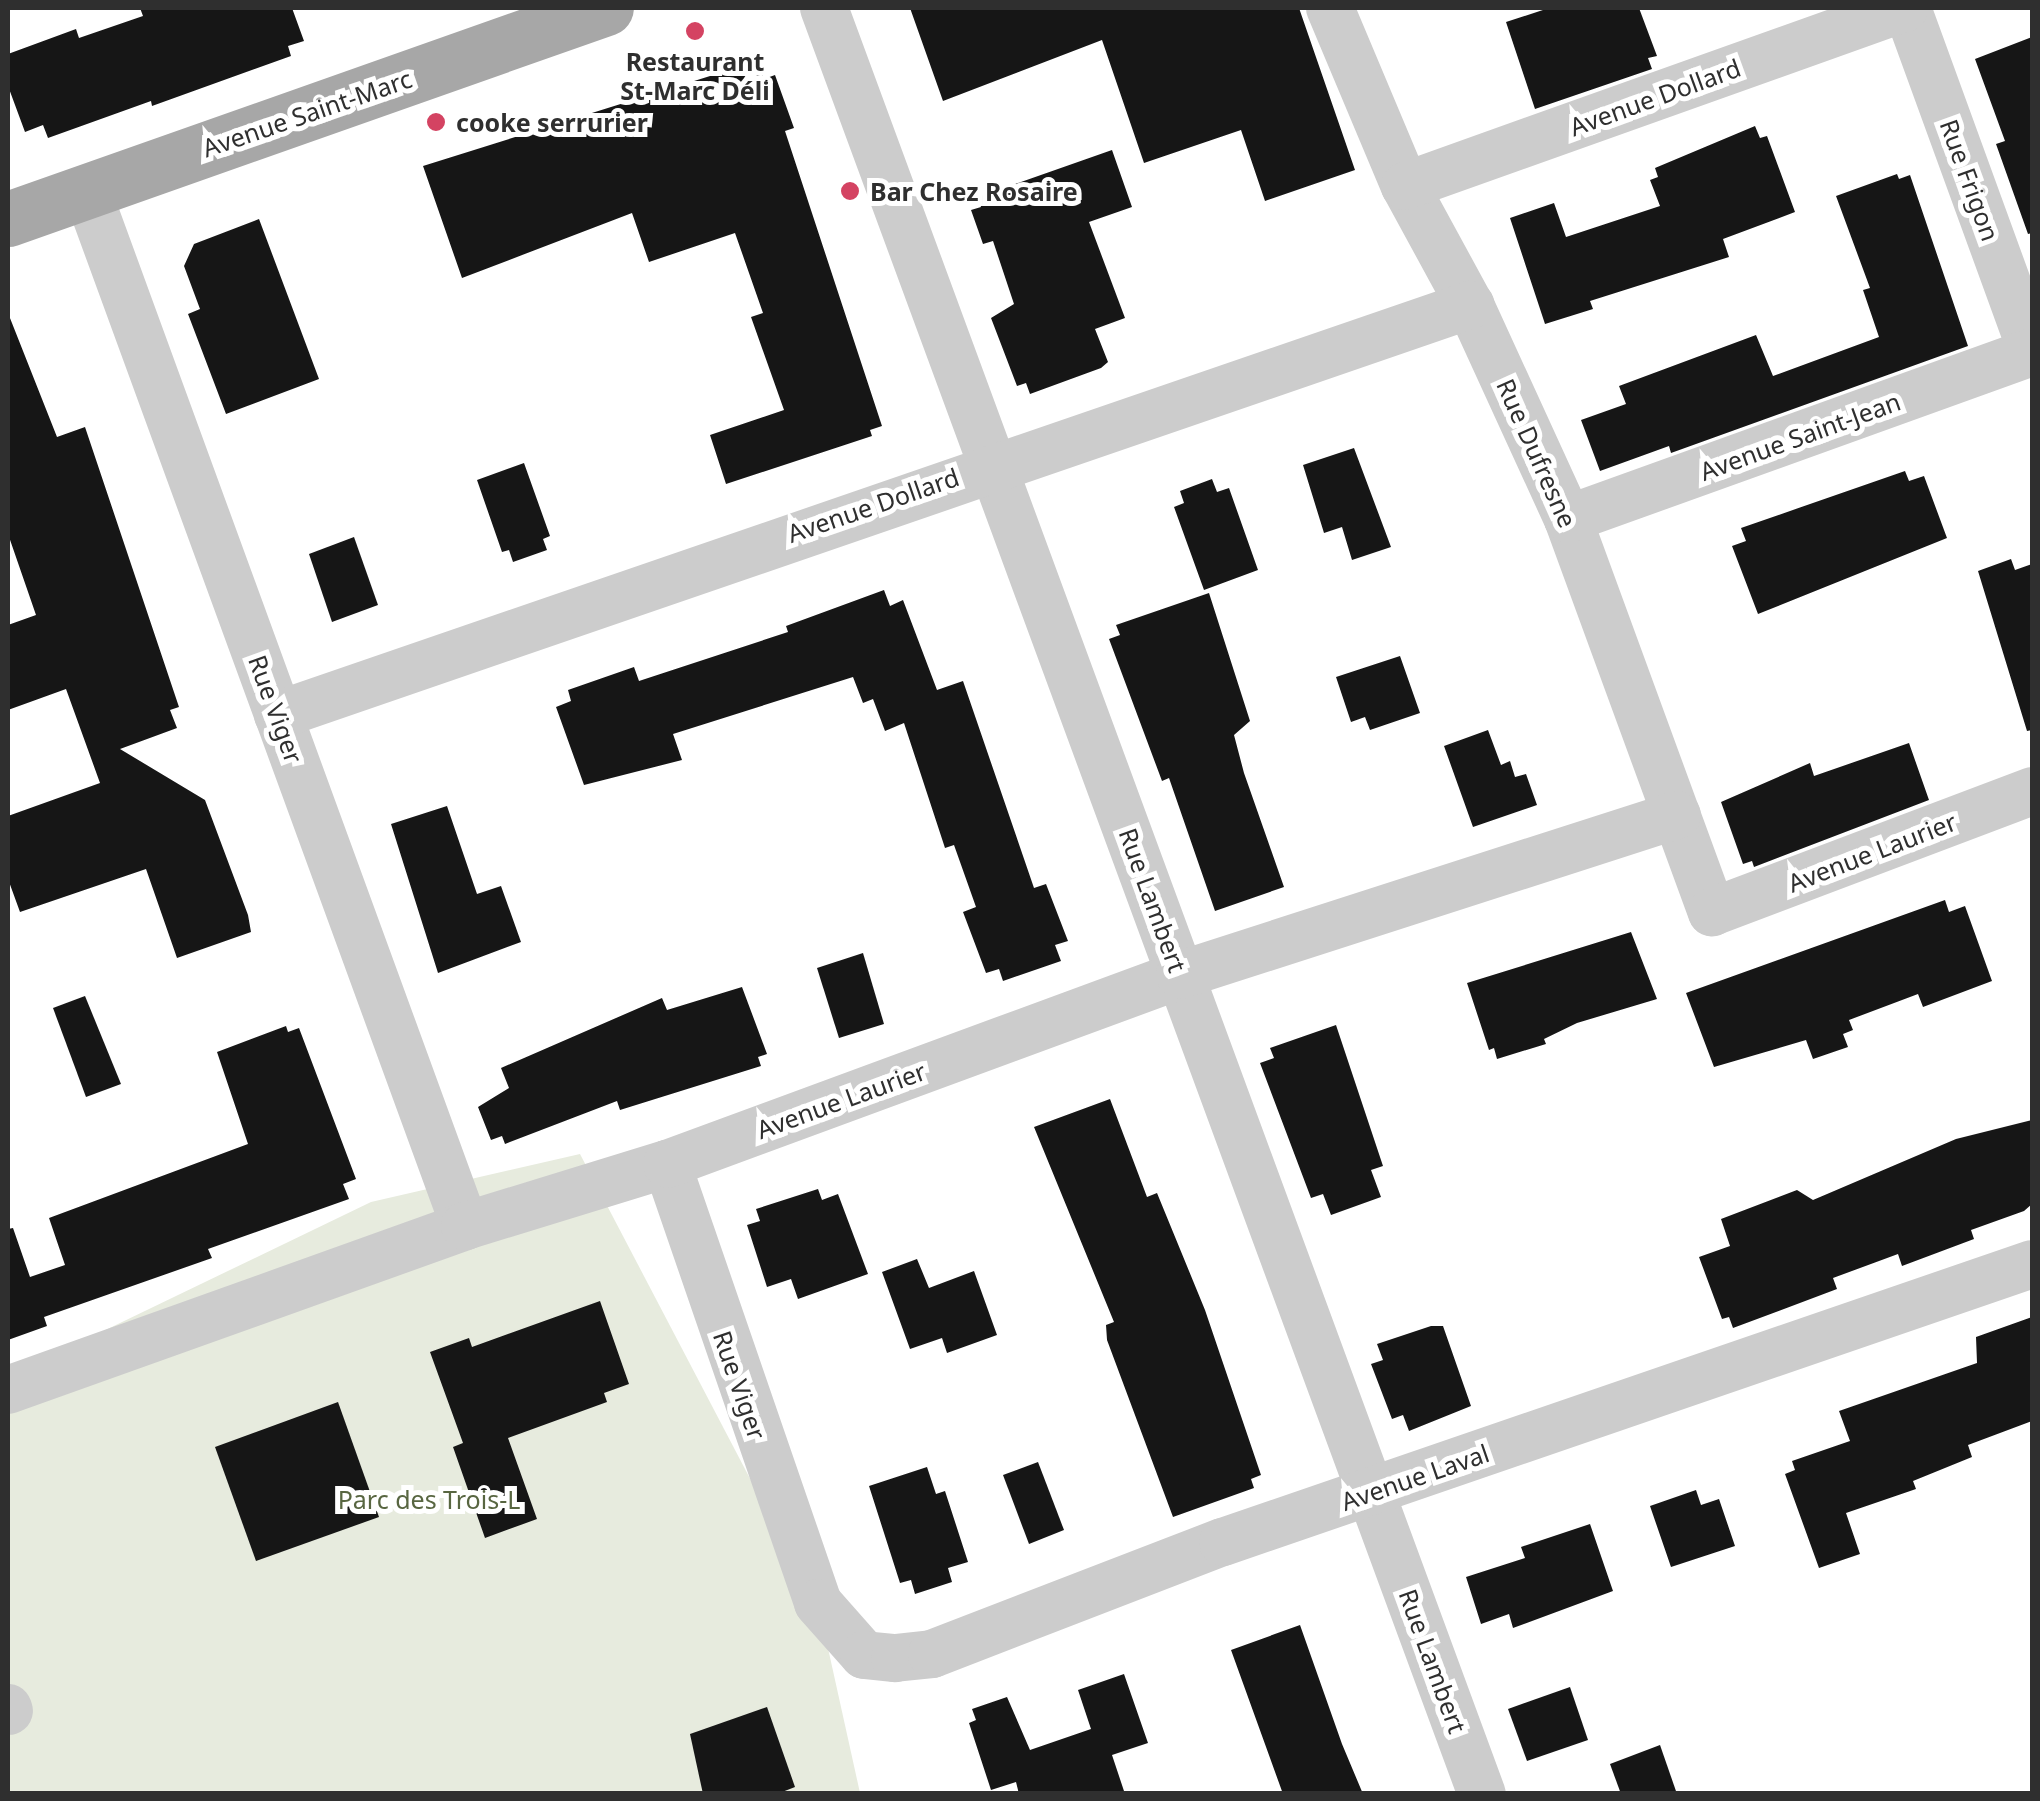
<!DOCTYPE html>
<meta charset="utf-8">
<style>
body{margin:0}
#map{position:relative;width:2040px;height:1801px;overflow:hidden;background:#fff;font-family:"Noto Sans",sans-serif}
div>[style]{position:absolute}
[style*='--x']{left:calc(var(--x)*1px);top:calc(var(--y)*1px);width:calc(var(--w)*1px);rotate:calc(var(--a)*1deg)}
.green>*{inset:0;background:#e7ebde}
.building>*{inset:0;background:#161616}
.minor>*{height:48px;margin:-24px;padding:0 24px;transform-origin:24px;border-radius:24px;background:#ccc}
.primary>*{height:55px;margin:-27.5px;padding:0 27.5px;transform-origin:27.5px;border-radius:27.5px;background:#a7a7a7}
.dots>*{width:28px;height:28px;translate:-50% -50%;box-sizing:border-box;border:5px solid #fff;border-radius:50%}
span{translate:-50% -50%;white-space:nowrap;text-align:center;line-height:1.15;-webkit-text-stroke:10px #fff;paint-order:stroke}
.poi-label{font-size:25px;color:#2f2f2f;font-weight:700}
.left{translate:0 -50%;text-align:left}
.street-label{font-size:25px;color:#2f2f2f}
.park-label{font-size:25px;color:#586641}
.frame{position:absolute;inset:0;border:10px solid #2f2f2f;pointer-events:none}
</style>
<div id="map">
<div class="green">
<i style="clip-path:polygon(580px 1154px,820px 1612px,860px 1793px,8px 1794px,8px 1377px,371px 1202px)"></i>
</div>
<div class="building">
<i style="clip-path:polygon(140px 8px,292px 8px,304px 41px,288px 46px,291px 56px,152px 106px,151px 101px,48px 138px,43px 125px,25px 132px,8px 86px,8px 54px,76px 29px,79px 38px,143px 16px)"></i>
<i style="clip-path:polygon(910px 8px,1299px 8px,1355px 170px,1265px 201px,1241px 130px,1144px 163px,1102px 40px,943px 101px)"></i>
<i style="clip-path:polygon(1549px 8px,1639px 8px,1657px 56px,1648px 58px,1652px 69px,1535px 109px,1506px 22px)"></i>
<i style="clip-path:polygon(2032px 37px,2032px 233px,2028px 234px,1996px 144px,2005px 141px,1975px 59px)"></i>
<i style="clip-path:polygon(758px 61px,764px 79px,775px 75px,794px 128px,785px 131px,882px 426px,870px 430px,872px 436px,726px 484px,710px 435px,784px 410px,751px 317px,763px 313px,735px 233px,649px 262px,632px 213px,462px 278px,423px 166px)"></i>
<i style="clip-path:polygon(1755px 126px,1760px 138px,1767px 136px,1795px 212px,1723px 239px,1729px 257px,1590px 301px,1593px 309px,1545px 324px,1510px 218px,1554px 203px,1566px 237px,1660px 206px,1650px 180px,1658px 177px,1655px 168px)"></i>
<i style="clip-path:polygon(1112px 150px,1132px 207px,1089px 222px,1125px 318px,1095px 329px,1108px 362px,1101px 368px,1030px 394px,1026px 383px,1017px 386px,991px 318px,1014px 304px,993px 241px,983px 244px,971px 210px,981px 207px,978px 197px)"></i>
<i style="clip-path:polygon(1897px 174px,1899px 179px,1910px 175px,1968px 346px,1671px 453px,1669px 446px,1600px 471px,1581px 420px,1626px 404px,1619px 386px,1756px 335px,1773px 376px,1879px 337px,1863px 290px,1870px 288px,1836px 196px)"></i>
<i style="clip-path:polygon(259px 219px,319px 379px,226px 414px,188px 314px,200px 309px,184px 266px,194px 244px)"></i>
<i style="clip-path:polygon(8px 313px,57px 437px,85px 427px,179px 707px,170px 710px,177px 728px,120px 749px,205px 800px,248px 915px,251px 932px,177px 958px,146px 869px,20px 912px,8px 879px,8px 816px,100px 783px,66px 689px,8px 710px,8px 625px,36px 615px,8px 534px)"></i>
<i style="clip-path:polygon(1354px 448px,1391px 547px,1352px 560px,1342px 527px,1324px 533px,1303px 465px)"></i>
<i style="clip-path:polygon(524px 463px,550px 536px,543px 539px,547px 550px,513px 562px,509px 550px,502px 552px,477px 480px)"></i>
<i style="clip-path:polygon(1905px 471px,1909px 481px,1924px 476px,1947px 538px,1758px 614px,1732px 546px,1746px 541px,1741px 528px)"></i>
<i style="clip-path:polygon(1212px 479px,1217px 492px,1229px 488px,1258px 570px,1204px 590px,1174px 507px,1184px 503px,1180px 491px)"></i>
<i style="clip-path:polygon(354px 537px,378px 605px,332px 622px,309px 554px)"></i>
<i style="clip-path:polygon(2011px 559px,2015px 570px,2032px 564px,2032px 730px,2027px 731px,1978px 571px)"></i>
<i style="clip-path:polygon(884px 590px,890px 606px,903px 600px,937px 690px,963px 681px,1034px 888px,1046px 884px,1068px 941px,1055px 945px,1061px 961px,1003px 981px,999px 969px,986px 973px,963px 912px,976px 907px,954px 845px,945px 848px,904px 723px,885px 731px,873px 699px,863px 703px,853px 677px,673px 734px,682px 760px,584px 785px,556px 707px,571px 701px,568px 690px,634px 667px,639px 681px,788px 632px,786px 626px)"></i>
<i style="clip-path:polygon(1209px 593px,1250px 721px,1234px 735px,1244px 773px,1284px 887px,1215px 911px,1169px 778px,1162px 781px,1109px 639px,1120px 635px,1116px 625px)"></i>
<i style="clip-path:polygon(1400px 656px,1420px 713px,1370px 730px,1365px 717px,1351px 722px,1336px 677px)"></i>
<i style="clip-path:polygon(1488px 730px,1501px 765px,1510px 761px,1515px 777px,1526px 774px,1537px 805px,1473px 827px,1444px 746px)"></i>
<i style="clip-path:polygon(1909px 743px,1929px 800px,1754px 867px,1752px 861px,1743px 864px,1721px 802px,1810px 763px,1814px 776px)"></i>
<i style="clip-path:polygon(447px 806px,477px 894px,501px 886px,521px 942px,438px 973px,391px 824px)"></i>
<i style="clip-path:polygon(1945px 900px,1949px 912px,1965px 906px,1992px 981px,1923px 1007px,1918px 994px,1849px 1020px,1853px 1030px,1843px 1034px,1848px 1047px,1813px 1059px,1806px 1040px,1714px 1067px,1686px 993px)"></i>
<i style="clip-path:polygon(1631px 932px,1657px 999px,1577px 1023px,1544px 1039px,1546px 1044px,1497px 1059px,1494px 1048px,1489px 1050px,1467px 983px)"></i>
<i style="clip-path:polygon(863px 953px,884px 1024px,839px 1038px,817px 968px)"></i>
<i style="clip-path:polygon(742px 987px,767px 1054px,758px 1057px,761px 1066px,620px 1110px,617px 1101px,505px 1144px,502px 1136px,491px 1140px,478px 1107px,509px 1088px,501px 1068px,662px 998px,667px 1010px)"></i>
<i style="clip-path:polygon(85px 996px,121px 1084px,86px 1097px,53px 1008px)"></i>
<i style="clip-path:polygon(1336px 1025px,1383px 1166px,1371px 1170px,1381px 1197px,1331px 1215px,1323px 1194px,1311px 1198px,1260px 1063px,1274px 1058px,1270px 1048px)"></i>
<i style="clip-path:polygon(286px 1026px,288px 1032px,299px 1028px,356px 1179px,343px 1184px,349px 1199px,208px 1249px,212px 1258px,44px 1317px,47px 1326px,8px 1340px,8px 1229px,13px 1228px,30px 1277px,65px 1265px,49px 1218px,248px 1144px,217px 1052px)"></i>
<i style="clip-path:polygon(1110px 1099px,1147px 1197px,1157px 1193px,1205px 1310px,1261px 1475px,1251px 1479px,1254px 1488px,1173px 1517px,1107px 1340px,1106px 1325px,1114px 1322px,1034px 1127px)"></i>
<i style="clip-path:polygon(2032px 1120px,2032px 1204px,2024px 1211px,1971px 1230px,1974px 1239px,1902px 1266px,1898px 1254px,1833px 1278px,1837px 1289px,1733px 1328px,1729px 1317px,1722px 1319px,1699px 1257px,1730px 1246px,1721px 1219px,1797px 1190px,1813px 1200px,1956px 1139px)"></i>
<i style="clip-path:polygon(818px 1189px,822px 1200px,838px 1194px,868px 1274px,798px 1299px,791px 1279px,767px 1287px,747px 1225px,760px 1221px,756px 1209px)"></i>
<i style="clip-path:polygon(917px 1259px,929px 1288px,974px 1271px,997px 1335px,947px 1353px,942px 1338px,910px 1349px,882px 1272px)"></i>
<i style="clip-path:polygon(600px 1301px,629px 1384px,604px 1393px,607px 1402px,508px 1438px,537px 1519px,485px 1538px,453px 1447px,463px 1443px,430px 1352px,469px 1338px,472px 1347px)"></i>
<i style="clip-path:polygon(2032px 1317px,2032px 1421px,1968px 1445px,1972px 1457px,1913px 1481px,1916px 1489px,1846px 1513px,1860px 1554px,1819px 1568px,1785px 1474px,1795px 1470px,1792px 1461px,1850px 1441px,1839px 1411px,1977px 1363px,1976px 1337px)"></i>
<i style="clip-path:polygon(1431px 1326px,1443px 1326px,1471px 1406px,1409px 1431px,1403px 1415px,1392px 1419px,1371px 1364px,1383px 1360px,1377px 1344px)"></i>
<i style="clip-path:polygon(338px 1402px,379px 1517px,256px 1561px,215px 1447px)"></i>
<i style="clip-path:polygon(1038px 1462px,1064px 1530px,1029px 1544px,1003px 1475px)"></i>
<i style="clip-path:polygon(927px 1467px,936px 1494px,945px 1491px,968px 1562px,948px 1568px,952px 1582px,915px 1594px,911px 1580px,900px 1583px,869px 1486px)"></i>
<i style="clip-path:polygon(1696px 1490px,1701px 1505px,1719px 1499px,1735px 1546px,1671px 1567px,1650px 1506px)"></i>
<i style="clip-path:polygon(1590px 1524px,1613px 1591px,1513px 1628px,1509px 1614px,1481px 1624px,1466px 1577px,1525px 1558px,1521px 1547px)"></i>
<i style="clip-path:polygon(1300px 1625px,1342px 1744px,1363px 1794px,1283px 1794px,1231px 1650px)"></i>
<i style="clip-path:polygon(1124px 1674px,1148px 1743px,1112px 1755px,1125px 1794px,1019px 1794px,1016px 1782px,991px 1790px,969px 1723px,976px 1720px,972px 1709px,1007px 1697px,1030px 1750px,1091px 1729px,1078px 1690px)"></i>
<i style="clip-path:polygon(1570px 1687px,1588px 1740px,1527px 1761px,1508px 1709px)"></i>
<i style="clip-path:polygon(767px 1707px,795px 1787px,777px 1794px,703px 1794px,690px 1734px)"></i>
<i style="clip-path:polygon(1660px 1745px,1677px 1794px,1621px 1794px,1610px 1764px)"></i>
</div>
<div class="minor">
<i style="--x:824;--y:8;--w:1903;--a:69.78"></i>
<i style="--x:1330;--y:8;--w:193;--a:67.2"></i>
<i style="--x:1405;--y:186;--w:136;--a:61.4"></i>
<i style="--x:1470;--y:305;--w:235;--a:65.4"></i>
<i style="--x:1568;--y:519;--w:419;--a:69.9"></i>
<i style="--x:1712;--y:912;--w:342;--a:-20.7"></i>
<i style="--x:1907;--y:8;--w:366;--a:70"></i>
<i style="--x:1405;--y:186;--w:530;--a:-19.63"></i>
<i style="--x:87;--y:191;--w:1102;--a:69.94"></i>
<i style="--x:1568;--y:519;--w:493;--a:-19.8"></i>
<i style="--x:278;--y:715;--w:1261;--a:-18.98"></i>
<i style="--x:667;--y:1164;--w:464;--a:71"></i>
<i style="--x:818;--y:1603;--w:69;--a:48.5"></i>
<i style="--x:864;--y:1655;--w:31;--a:6"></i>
<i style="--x:895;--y:1658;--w:37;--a:-6"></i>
<i style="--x:932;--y:1654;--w:312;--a:-21.1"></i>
<i style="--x:1223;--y:1542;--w:855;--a:-18.96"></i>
<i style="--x:8;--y:1390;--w:486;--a:-19.7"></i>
<i style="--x:465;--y:1226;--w:211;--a:-17.1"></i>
<i style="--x:667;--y:1164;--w:547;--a:-20.22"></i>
<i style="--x:1180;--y:975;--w:522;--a:-17.85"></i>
<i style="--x:8;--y:1708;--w:3;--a:72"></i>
</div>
<div class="primary">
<i style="--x:8;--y:219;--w:634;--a:-19.44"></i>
</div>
<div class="dots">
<i style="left:695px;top:31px;background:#d44362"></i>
<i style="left:436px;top:122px;background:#d44362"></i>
<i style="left:850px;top:191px;background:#d44362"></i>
</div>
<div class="poi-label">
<span style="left:695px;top:76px">Restaurant<br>St-Marc Déli</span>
<span class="left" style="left:456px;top:122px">cooke serrurier</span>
<span class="left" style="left:870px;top:191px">Bar Chez Rosaire</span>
</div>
<div class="street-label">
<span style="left:1655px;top:97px;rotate:-20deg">Avenue Dollard</span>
<span style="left:307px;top:113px;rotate:-19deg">Avenue Saint-Marc</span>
<span style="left:1970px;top:180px;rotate:70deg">Rue Frigon</span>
<span style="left:1800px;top:436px;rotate:-20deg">Avenue Saint-Jean</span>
<span style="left:1537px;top:453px;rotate:66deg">Rue Dufresne</span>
<span style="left:873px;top:505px;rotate:-19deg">Avenue Dollard</span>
<span style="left:276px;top:709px;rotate:70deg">Rue Viger</span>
<span style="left:1872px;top:852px;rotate:-21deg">Avenue Laurier</span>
<span style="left:1153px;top:900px;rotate:70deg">Rue Lambert</span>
<span style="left:841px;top:1100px;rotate:-20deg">Avenue Laurier</span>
<span style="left:740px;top:1385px;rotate:71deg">Rue Viger</span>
<span style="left:1415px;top:1477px;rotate:-19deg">Avenue Laval</span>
<span style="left:1433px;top:1661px;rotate:70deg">Rue Lambert</span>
</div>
<div class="park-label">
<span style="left:429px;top:1499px">Parc des Trois-L</span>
</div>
<div class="frame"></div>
</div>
